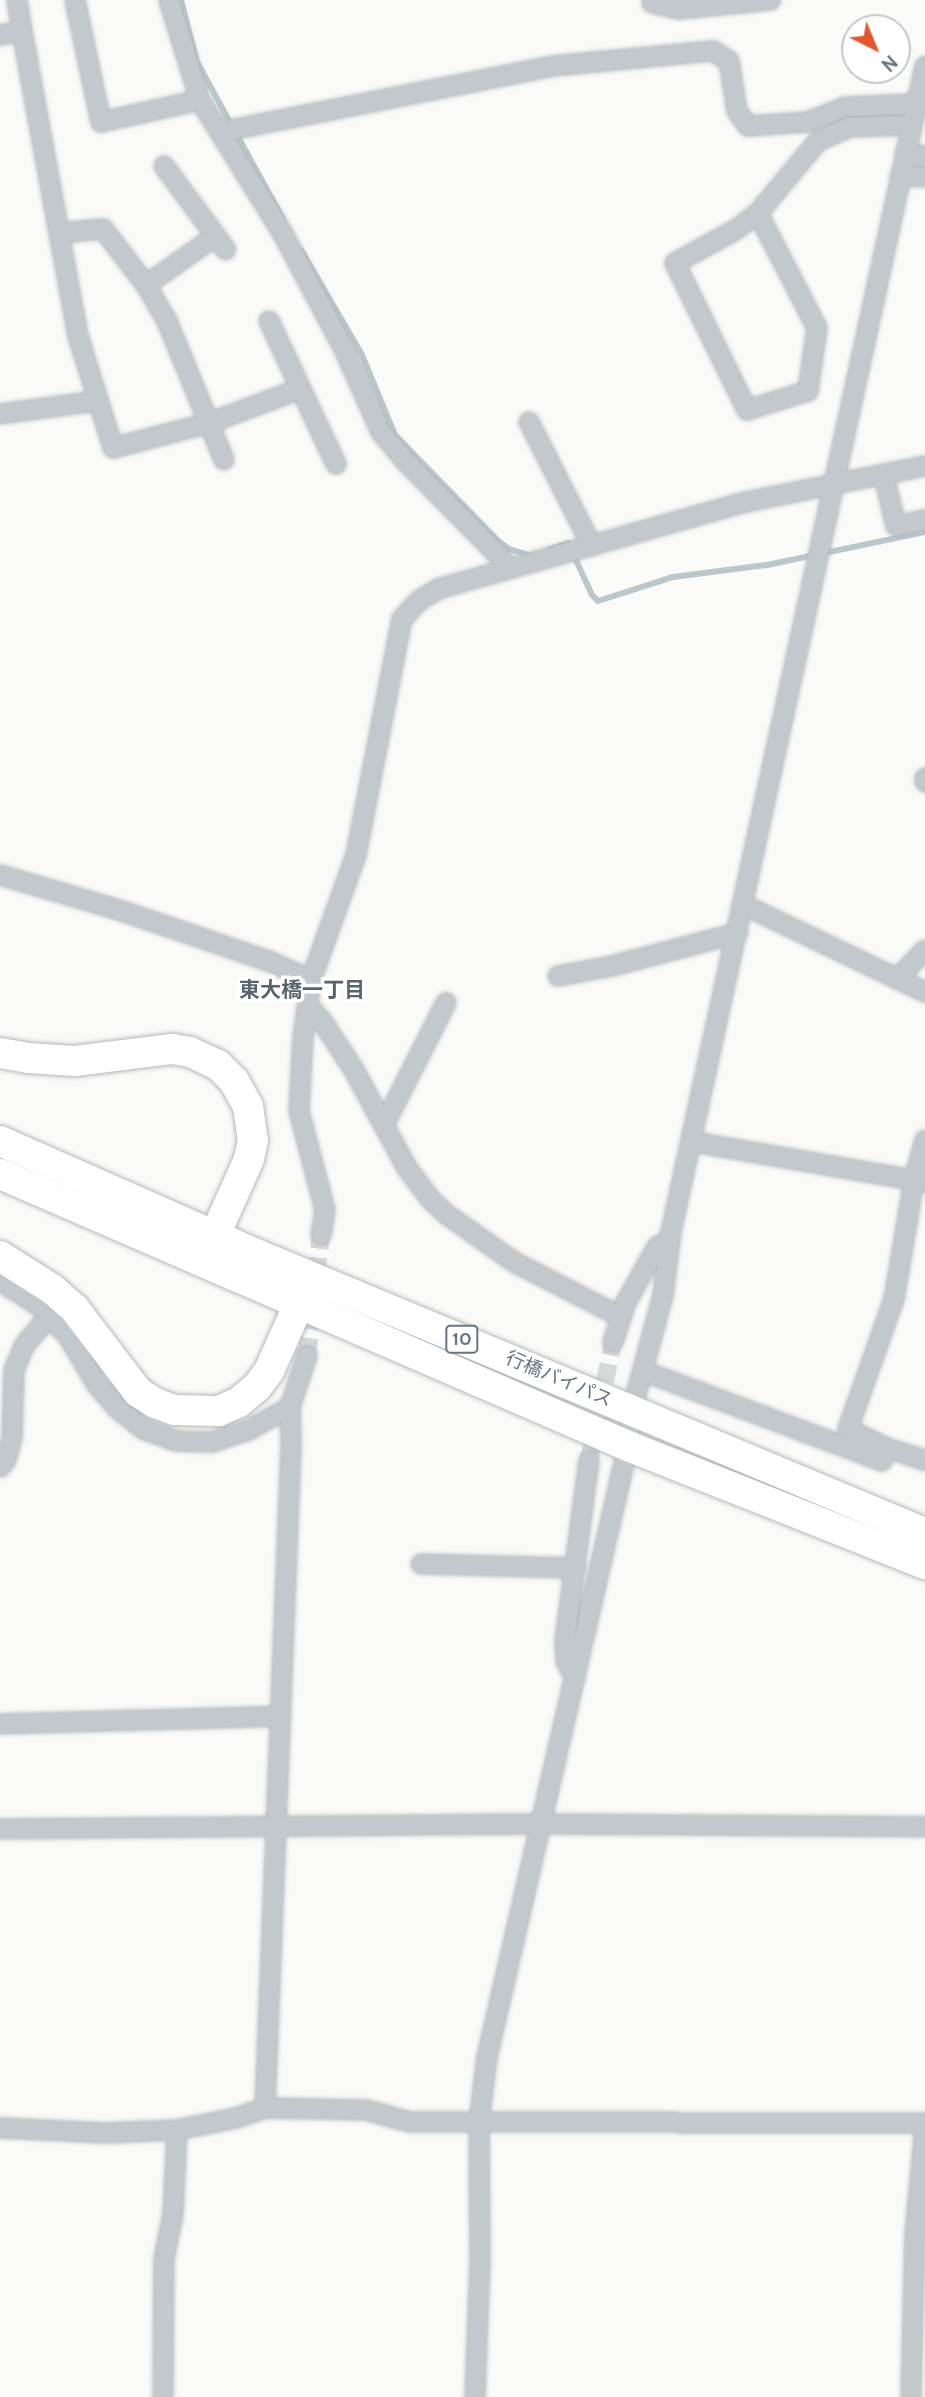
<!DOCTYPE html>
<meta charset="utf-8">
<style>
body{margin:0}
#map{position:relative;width:925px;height:2397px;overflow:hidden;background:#fafaf8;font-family:Cabin,"Noto Sans JP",sans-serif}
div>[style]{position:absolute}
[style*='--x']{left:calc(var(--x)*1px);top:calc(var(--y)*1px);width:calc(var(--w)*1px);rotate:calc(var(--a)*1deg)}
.stream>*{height:6px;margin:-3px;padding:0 3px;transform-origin:3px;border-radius:3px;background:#bbc7cb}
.street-tunnel>*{height:18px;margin-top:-9px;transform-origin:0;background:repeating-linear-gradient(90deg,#d5d9db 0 18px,transparent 0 27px)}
.roads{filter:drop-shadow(0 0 2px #b4b9bd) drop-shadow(0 0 2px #b4b9bd)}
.street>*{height:18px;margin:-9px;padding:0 9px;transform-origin:9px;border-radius:9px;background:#c3c8cc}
.highway>*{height:30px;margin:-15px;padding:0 15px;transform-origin:15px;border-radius:15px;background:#fff}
span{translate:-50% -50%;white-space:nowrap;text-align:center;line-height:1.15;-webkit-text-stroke:7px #fff;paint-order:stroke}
.shield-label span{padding:2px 5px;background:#fff;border:2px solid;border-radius:5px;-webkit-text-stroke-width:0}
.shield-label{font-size:18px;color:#657683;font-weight:700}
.street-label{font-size:19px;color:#657683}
.neighbourhood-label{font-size:21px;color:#57646e;font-weight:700}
.north{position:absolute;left:841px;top:14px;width:70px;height:70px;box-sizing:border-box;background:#fff;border:2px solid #c1c8cd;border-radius:50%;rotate:137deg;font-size:19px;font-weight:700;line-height:28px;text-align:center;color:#657683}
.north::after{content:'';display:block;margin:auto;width:24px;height:32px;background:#e4572e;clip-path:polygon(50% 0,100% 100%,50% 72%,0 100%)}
</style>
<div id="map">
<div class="stream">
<i style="--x:181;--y:0;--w:64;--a:75.5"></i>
<i style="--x:197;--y:62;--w:179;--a:61.3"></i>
<i style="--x:301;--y:250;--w:121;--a:59.8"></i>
<i style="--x:362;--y:355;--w:87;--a:67.6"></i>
<i style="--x:395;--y:435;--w:148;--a:45.8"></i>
<i style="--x:498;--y:541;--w:14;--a:36"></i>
<i style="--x:509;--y:549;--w:21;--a:17"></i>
<i style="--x:550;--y:549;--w:19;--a:-18"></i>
<i style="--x:568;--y:543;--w:57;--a:65.2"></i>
<i style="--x:592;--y:595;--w:8;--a:45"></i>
<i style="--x:598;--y:601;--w:79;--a:-17.7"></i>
<i style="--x:673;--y:577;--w:95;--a:-7.3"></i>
<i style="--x:767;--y:565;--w:161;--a:-11.8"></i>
</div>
<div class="street-tunnel">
<i style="--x:307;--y:1356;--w:122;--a:-83.4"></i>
<i style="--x:589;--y:1461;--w:121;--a:-78.6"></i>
</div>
<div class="roads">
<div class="street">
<i style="--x:17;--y:0;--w:31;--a:81"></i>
<i style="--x:75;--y:0;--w:125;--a:78"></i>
<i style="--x:101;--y:122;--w:101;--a:-12.5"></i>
<i style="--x:169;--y:0;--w:105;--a:72.8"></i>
<i style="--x:200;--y:100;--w:158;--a:58.2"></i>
<i style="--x:283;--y:234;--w:132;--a:62.1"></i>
<i style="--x:345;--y:351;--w:89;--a:66"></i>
<i style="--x:381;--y:432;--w:38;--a:50"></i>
<i style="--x:405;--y:461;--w:151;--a:45.3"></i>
<i style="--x:652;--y:3;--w:28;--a:13"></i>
<i style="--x:679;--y:9;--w:92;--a:-5.6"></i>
<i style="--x:0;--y:35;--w:22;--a:-10"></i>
<i style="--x:22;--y:31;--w:310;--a:79.6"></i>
<i style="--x:78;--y:336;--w:117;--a:72.6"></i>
<i style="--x:113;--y:448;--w:99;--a:-14.6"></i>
<i style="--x:209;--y:423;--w:97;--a:-20.5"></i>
<i style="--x:220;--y:132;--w:339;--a:-11.2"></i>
<i style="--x:553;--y:66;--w:161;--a:-5.4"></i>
<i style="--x:713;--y:51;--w:19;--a:32"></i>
<i style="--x:729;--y:61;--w:51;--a:80.9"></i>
<i style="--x:737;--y:111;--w:19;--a:54"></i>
<i style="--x:748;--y:126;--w:60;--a:-3.8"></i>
<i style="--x:808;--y:122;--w:40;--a:-22"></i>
<i style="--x:845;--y:107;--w:72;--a:-2.4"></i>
<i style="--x:905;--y:153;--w:20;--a:9"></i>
<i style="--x:164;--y:166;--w:104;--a:53.6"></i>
<i style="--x:900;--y:176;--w:25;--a:2"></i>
<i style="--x:758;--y:213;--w:26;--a:143"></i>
<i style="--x:737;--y:229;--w:71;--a:151.3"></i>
<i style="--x:675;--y:263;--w:164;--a:63.9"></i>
<i style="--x:747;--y:410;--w:64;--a:-17.3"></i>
<i style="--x:808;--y:391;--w:64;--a:-81.9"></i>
<i style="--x:817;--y:328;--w:129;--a:-117.2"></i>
<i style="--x:758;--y:213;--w:94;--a:-50.2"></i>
<i style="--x:818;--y:141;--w:34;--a:-24"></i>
<i style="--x:849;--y:127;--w:63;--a:-1.8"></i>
<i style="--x:59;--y:233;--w:44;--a:-5.2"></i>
<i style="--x:103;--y:229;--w:71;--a:52.5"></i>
<i style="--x:146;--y:285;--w:42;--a:59.7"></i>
<i style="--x:167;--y:321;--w:150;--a:67.7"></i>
<i style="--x:146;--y:285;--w:85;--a:-35"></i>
<i style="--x:269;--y:321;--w:158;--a:64.9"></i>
<i style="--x:0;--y:414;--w:98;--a:-7.6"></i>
<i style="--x:529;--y:422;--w:139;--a:63.1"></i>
<i style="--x:884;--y:476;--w:51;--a:76.5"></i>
<i style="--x:896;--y:526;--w:30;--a:-12"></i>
<i style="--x:925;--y:778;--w:4;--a:90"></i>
<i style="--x:0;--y:875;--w:127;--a:16.4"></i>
<i style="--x:122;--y:911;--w:157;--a:18.9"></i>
<i style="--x:271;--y:962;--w:44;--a:24.2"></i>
<i style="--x:744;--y:905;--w:201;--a:25.7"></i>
<i style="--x:558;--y:976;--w:55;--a:-10.5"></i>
<i style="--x:612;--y:966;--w:130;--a:-14.7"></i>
<i style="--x:897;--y:979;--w:40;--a:-46"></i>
<i style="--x:307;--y:1005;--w:22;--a:47"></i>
<i style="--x:322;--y:1021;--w:59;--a:56.9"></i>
<i style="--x:354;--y:1070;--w:111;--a:61.6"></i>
<i style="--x:407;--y:1168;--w:39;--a:53"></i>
<i style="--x:430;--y:1199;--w:22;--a:43"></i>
<i style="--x:446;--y:1214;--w:83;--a:35.2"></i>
<i style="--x:514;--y:1262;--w:120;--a:27.2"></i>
<i style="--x:384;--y:1125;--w:137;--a:-63.1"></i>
<i style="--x:925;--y:1140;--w:41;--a:105.4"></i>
<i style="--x:914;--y:1180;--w:121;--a:99.5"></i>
<i style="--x:894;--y:1299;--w:138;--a:109.5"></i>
<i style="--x:848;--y:1429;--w:43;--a:26"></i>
<i style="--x:887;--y:1448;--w:40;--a:18"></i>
<i style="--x:693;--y:1142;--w:234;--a:9.8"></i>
<i style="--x:321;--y:1235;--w:25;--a:-81"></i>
<i style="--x:325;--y:1210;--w:102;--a:-104.7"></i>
<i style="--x:299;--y:1111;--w:74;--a:-86.9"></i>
<i style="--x:303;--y:1037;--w:58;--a:-82"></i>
<i style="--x:311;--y:980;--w:133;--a:-70.2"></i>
<i style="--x:356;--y:855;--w:240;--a:-79"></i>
<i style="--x:402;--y:619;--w:26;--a:-47"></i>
<i style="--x:420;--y:600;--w:21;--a:-31"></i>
<i style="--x:438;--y:589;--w:320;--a:-15.8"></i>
<i style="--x:746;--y:502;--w:183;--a:-11.4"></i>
<i style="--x:0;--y:1281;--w:45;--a:32.3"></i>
<i style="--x:38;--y:1305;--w:43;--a:45.9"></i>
<i style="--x:68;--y:1336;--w:57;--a:59.4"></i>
<i style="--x:97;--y:1385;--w:33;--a:49"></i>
<i style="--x:119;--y:1410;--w:31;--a:38"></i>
<i style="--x:143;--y:1429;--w:35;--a:20"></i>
<i style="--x:176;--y:1441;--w:36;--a:2"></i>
<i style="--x:212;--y:1442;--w:39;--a:-18"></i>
<i style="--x:249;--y:1430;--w:47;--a:-29.3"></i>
<i style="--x:613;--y:1342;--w:40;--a:-72"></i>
<i style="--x:625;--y:1304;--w:65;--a:-60.7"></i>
<i style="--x:657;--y:1247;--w:15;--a:-28"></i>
<i style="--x:643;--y:1371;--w:255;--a:20.6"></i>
<i style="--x:882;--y:1461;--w:14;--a:-69"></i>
<i style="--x:0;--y:1467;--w:9;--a:-49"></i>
<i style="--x:6;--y:1460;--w:23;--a:-75"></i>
<i style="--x:12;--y:1438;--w:68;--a:-88.3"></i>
<i style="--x:14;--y:1370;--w:26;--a:-67"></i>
<i style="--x:24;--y:1346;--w:39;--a:-50"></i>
<i style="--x:421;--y:1564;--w:155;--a:1.5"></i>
<i style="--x:575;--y:1678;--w:19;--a:-118"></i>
<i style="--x:566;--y:1661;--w:21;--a:-93"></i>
<i style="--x:565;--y:1640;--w:181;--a:-82.4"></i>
<i style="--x:0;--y:1724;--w:281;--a:-1.6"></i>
<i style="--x:0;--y:1829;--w:540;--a:-0.53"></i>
<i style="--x:540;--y:1824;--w:385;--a:0.4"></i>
<i style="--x:265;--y:2108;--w:663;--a:-87.75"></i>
<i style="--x:291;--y:1446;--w:39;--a:-91"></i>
<i style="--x:290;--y:1407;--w:54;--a:-71.6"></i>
<i style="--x:0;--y:2128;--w:106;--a:2.7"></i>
<i style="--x:106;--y:2133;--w:71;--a:-2.4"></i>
<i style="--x:177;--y:2130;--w:60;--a:-11.5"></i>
<i style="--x:236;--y:2118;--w:31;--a:-19"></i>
<i style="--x:265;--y:2108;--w:101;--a:1.1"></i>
<i style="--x:366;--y:2110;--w:46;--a:15.3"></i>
<i style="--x:410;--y:2122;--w:515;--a:0.11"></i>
<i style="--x:163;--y:2397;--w:138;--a:-89.6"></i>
<i style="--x:164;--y:2259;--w:46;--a:-78.7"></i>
<i style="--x:173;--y:2214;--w:84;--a:-87.3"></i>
<i style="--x:475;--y:2397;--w:136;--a:-87.9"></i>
<i style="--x:480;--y:2261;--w:138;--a:-90.4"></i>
<i style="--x:479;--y:2123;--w:66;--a:-83.1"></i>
<i style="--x:487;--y:2057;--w:627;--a:-77.01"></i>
<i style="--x:628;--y:1446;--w:36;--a:-84"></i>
<i style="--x:632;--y:1410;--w:119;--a:-74.9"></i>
<i style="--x:663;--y:1295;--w:64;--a:-82.8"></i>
<i style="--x:671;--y:1232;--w:1193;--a:-77.71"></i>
<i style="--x:911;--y:2397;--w:163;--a:-88.6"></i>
<i style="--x:915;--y:2234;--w:108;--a:-84.7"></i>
</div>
<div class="highway">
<i style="--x:0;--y:1053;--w:29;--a:10"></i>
<i style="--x:29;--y:1058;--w:46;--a:3.7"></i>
<i style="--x:75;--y:1061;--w:98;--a:-7.1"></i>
<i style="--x:172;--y:1049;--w:18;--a:9"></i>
<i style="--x:190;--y:1052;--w:31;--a:25"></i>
<i style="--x:218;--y:1065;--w:23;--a:45"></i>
<i style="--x:234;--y:1081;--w:29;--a:61"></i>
<i style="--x:248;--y:1106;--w:34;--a:82"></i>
<i style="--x:253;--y:1140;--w:19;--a:102"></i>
<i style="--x:249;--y:1159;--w:83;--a:114.1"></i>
<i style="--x:0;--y:1141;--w:278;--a:23.8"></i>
<i style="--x:254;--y:1253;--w:727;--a:22.65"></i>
<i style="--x:0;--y:1174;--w:684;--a:23.42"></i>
<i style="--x:628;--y:1446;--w:320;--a:21.7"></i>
<i style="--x:0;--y:1256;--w:62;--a:32.4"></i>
<i style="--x:52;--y:1289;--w:29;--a:41"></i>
<i style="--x:74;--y:1308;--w:106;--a:52.7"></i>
<i style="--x:138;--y:1392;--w:20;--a:33"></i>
<i style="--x:155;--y:1403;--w:20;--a:20"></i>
<i style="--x:174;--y:1410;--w:45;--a:1.3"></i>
<i style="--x:219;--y:1411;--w:22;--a:-24"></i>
<i style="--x:239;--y:1402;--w:23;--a:-40"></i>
<i style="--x:257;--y:1387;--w:20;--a:-53"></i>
<i style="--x:269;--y:1371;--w:73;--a:-65.9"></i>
</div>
</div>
<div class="shield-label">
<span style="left:462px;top:1339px">10</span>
</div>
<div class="street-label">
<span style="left:559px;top:1379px;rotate:23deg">行橋バイパス</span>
</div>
<div class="neighbourhood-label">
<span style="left:302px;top:990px">東大橋一丁目</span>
</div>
<div class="north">N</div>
</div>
